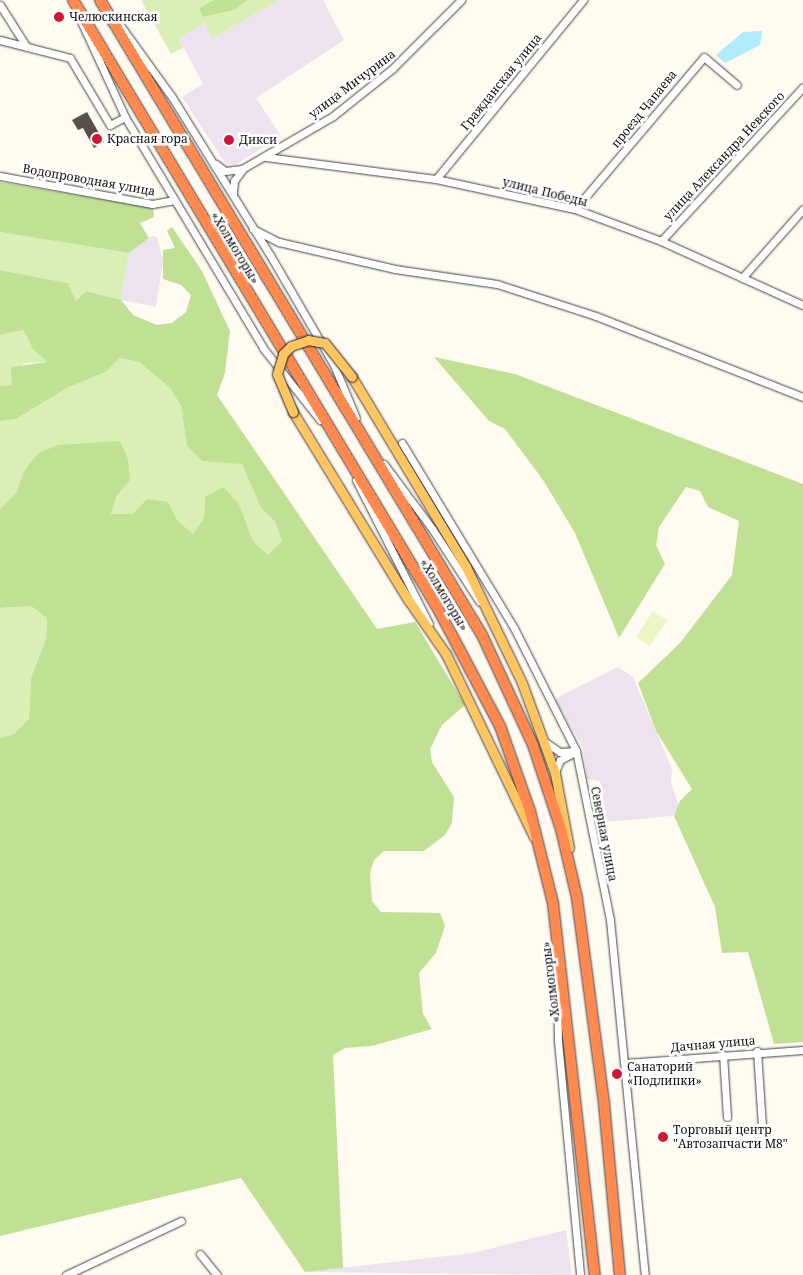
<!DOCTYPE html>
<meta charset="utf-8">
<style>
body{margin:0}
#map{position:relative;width:803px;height:1275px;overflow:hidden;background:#fffbf1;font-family:"Noto Serif",serif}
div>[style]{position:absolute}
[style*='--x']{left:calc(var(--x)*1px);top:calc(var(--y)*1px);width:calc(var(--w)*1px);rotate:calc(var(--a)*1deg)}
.industrial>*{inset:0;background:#ece3ee}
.green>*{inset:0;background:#daefb5}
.forest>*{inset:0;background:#c0e193}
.pitch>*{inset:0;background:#ebf5c8}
.water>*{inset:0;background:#afeafd}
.building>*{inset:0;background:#594e4a}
.roads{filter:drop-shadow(0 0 1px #424242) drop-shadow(0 0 1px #424242)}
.minor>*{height:7px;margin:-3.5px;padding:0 3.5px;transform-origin:3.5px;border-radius:3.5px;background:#fff}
.major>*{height:9px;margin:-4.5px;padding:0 4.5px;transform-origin:4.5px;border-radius:4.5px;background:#ffc561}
.highway>*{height:10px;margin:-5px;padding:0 5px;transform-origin:5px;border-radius:5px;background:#ff894f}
.bridges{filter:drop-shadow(0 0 1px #202020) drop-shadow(0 0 1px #202020)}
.major-bridge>*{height:9px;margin:-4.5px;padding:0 4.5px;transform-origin:4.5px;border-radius:4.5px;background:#ffc561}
.dots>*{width:14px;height:14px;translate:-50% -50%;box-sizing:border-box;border:2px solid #fff;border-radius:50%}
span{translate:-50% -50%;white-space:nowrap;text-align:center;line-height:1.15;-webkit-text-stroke:5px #fff;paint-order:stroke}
.poi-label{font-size:12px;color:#0f0f0f}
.left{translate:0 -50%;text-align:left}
.street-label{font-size:12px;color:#0f0f0f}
</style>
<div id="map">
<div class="industrial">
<i style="clip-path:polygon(280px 0,323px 0,344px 40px,256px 98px,281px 136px,235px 165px,225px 163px,182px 97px,203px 84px,179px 39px,204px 23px,212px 38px)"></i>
<i style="clip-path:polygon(152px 236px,157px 237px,163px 260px,156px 307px,121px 300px,129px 253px)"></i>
<i style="clip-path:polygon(618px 667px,633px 677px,672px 769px,671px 783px,681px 812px,671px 816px,607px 822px,600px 781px,587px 779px,583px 748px,557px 703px,556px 698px)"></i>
<i style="clip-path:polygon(566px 1230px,572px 1275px,305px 1272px,473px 1253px)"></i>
</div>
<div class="green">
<i style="clip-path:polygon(141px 0,214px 0,199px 8px,203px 17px,234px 10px,248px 0,280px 0,212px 38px,204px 23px,179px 39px,183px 48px,171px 54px)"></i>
<i style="clip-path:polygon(0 232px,129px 253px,121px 300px,86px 291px,76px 301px,68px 283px,0 270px)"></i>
<i style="clip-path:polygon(23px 330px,33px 349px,47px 362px,24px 363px,12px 385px,0 386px,0 335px)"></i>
<i style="clip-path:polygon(120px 358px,139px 362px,170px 388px,181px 406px,187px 446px,202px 461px,242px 463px,261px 508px,275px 522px,282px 541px,268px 556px,253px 541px,239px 504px,205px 497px,204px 518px,193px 534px,177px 520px,111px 514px,117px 495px,130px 479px,78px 445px,58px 445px,23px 473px,16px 493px,0 509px,0 421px,16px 419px,69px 387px,106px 372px)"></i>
<i style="clip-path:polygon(31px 606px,47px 618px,46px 639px,31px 678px,29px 719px,14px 734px,0 738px,0 608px)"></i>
</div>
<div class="forest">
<i style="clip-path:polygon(214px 0,248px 0,234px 10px,203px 17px,199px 8px)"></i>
<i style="clip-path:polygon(0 182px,153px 208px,154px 217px,140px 223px,149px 238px,129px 253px,0 232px)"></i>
<i style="clip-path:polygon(172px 227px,202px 271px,230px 331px,225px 373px,217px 395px,377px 629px,415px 622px,465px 705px,442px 725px,430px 749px,432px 762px,454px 797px,452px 823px,445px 835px,424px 851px,384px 851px,374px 860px,370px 873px,372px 901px,381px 912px,440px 913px,445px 926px,436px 953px,419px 973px,423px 1014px,432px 1029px,372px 1046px,345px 1048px,333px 1055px,343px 1268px,305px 1272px,241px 1178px,0 1236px,0 738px,14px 734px,29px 719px,31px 678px,46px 639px,47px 618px,31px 606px,0 608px,0 509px,16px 493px,23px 473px,38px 453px,58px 445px,120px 441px,128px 459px,130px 480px,117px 495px,111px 514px,133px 514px,147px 499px,168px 502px,177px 520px,193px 534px,204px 518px,205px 497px,223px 487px,239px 504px,253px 541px,268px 555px,282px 541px,275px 522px,261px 508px,242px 464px,202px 461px,187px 446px,181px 406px,170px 388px,139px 362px,120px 358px,106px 372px,69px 387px,16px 419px,0 421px,0 386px,12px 385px,11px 367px,47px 362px,33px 349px,23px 330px,0 335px,0 270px,68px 283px,76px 301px,86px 291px,121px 300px,133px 315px,157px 325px,172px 323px,186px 312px,191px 295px,181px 285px,163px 279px,163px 250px,175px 248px,167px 231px)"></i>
<i style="clip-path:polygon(434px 357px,515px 374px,803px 484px,803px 1042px,774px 1044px,748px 952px,722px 953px,715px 907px,674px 816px,680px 801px,692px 789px,656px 731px,638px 683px,680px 643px,732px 575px,739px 521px,708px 507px,700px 491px,686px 487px,659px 527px,656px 545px,665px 564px,619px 638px,575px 533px,543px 480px,505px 429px,489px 421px)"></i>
</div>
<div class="pitch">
<i style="clip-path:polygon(653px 611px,667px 620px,650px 646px,636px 637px)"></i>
</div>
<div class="water">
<i style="clip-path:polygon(762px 31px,760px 45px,725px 63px,716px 55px,743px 32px)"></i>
</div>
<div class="building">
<i style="clip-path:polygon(87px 112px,104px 142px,94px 148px,83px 128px,78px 130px,72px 120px)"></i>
</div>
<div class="roads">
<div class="minor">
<i style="--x:0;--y:5;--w:49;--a:57.6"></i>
<i style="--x:80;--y:19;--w:108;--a:65.3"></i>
<i style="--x:125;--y:117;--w:269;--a:59.1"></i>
<i style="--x:263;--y:348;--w:92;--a:51.6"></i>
<i style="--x:120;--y:25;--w:89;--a:54.2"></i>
<i style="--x:172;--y:97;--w:186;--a:58.2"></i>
<i style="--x:270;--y:255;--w:127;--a:59.8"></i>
<i style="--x:334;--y:365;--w:57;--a:67.5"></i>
<i style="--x:0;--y:40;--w:72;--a:14.4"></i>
<i style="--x:70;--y:58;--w:78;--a:59.2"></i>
<i style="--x:110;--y:125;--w:17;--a:-28"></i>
<i style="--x:266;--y:157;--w:171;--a:7.4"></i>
<i style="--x:436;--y:179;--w:142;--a:12.2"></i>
<i style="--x:575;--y:209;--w:92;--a:20.4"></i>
<i style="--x:661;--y:241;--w:156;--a:24.3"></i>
<i style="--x:216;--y:164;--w:11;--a:38"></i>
<i style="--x:225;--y:171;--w:17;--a:-7"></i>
<i style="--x:242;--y:169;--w:105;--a:-30.2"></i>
<i style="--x:333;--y:116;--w:75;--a:-38.5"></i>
<i style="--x:392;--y:69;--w:98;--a:-45"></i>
<i style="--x:0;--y:176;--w:155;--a:10.4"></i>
<i style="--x:152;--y:204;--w:23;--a:-10"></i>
<i style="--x:436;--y:179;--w:232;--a:-50.6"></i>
<i style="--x:233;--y:194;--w:13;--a:-86"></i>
<i style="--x:234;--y:181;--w:14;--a:-54"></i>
<i style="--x:575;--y:209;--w:199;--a:-49.7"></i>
<i style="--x:704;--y:57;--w:43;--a:40.3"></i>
<i style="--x:253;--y:229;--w:29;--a:27"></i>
<i style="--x:279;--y:242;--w:119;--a:13.1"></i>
<i style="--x:395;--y:269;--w:103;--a:8.4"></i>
<i style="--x:497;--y:284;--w:104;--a:17.9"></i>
<i style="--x:596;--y:316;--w:222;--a:21.4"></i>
<i style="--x:661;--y:241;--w:209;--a:-47.3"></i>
<i style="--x:742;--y:278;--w:92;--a:-48.5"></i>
<i style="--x:402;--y:443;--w:216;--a:58.8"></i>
<i style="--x:514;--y:628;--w:138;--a:63.2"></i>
<i style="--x:576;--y:751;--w:172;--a:78.6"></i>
<i style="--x:610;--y:920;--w:357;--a:84.4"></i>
<i style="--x:384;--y:464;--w:82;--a:53.4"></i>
<i style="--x:433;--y:530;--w:85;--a:57.1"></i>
<i style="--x:356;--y:480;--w:161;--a:63.1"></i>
<i style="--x:545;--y:742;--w:18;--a:34"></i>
<i style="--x:560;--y:752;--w:16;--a:-4"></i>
<i style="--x:555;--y:772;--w:13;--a:-67"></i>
<i style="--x:560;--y:760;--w:15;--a:-28"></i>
<i style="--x:557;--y:970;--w:71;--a:89.2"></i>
<i style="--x:558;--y:1041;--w:235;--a:84.6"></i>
<i style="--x:757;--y:1051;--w:75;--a:86.2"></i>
<i style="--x:723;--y:1055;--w:62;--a:86.3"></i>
<i style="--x:626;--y:1063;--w:177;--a:-4.2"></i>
<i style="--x:200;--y:1254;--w:27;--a:51"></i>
<i style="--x:66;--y:1275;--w:127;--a:-25.2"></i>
</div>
<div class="major">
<i style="--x:352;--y:377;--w:222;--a:59"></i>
<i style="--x:466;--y:567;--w:129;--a:64.2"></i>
<i style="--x:522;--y:683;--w:96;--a:69.9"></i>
<i style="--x:555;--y:773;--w:76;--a:79.4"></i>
<i style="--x:293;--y:412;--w:222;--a:58.5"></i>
<i style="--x:409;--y:601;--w:65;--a:55.1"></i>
<i style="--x:446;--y:654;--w:203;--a:64.3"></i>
</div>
<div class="highway">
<i style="--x:73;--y:0;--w:708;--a:59.05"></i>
<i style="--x:437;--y:607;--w:135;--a:62.1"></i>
<i style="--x:500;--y:726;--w:90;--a:70.6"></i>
<i style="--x:530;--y:811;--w:95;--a:76"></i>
<i style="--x:553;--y:903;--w:374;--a:83.6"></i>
<i style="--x:100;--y:0;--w:741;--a:58.97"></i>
<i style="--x:482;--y:635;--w:121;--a:65.1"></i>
<i style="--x:533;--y:745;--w:89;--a:71.6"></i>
<i style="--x:561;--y:829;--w:71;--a:76.9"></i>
<i style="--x:577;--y:898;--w:208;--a:82.5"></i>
<i style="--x:604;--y:1104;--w:172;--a:84.7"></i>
</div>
</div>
<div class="bridges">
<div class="major-bridge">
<i style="--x:293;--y:412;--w:41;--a:-112.8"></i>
<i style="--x:277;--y:374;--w:21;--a:-73"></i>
<i style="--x:283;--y:354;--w:11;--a:-45"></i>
<i style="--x:291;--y:346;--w:18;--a:-19"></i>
<i style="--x:308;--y:340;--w:17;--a:10"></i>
<i style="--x:325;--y:343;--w:43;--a:51.5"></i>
</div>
</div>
<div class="dots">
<i style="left:59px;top:17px;background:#d01636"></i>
<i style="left:97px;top:139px;background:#d01636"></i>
<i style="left:229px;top:140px;background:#d01636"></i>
<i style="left:617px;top:1074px;background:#d01636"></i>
<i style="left:663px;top:1137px;background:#d01636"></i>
</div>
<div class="poi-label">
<span class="left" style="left:69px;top:17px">Челюскинская</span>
<span class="left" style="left:107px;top:139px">Красная гора</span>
<span class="left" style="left:239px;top:140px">Дикси</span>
<span class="left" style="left:627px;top:1074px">Санаторий<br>«Подлипки»</span>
<span class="left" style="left:673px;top:1137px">Торговый центр<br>"Автозапчасти М8"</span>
</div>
<div class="street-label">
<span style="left:501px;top:82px;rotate:-51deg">Гражданская улица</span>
<span style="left:352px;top:84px;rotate:-37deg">улица Мичурина</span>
<span style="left:644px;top:109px;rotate:-51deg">проезд Чапаева</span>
<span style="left:724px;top:156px;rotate:-47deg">улица Александра Невского</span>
<span style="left:89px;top:180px;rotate:10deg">Водопроводная улица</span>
<span style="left:545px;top:192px;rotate:14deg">улица Победы</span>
<span style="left:235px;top:248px;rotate:59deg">«Холмогоры»</span>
<span style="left:444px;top:595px;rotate:59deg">«Холмогоры»</span>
<span style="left:604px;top:834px;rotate:79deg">Северная улица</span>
<span style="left:551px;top:982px;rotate:-97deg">«Холмогоры»</span>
<span style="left:713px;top:1044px;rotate:-5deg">Дачная улица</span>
</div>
</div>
